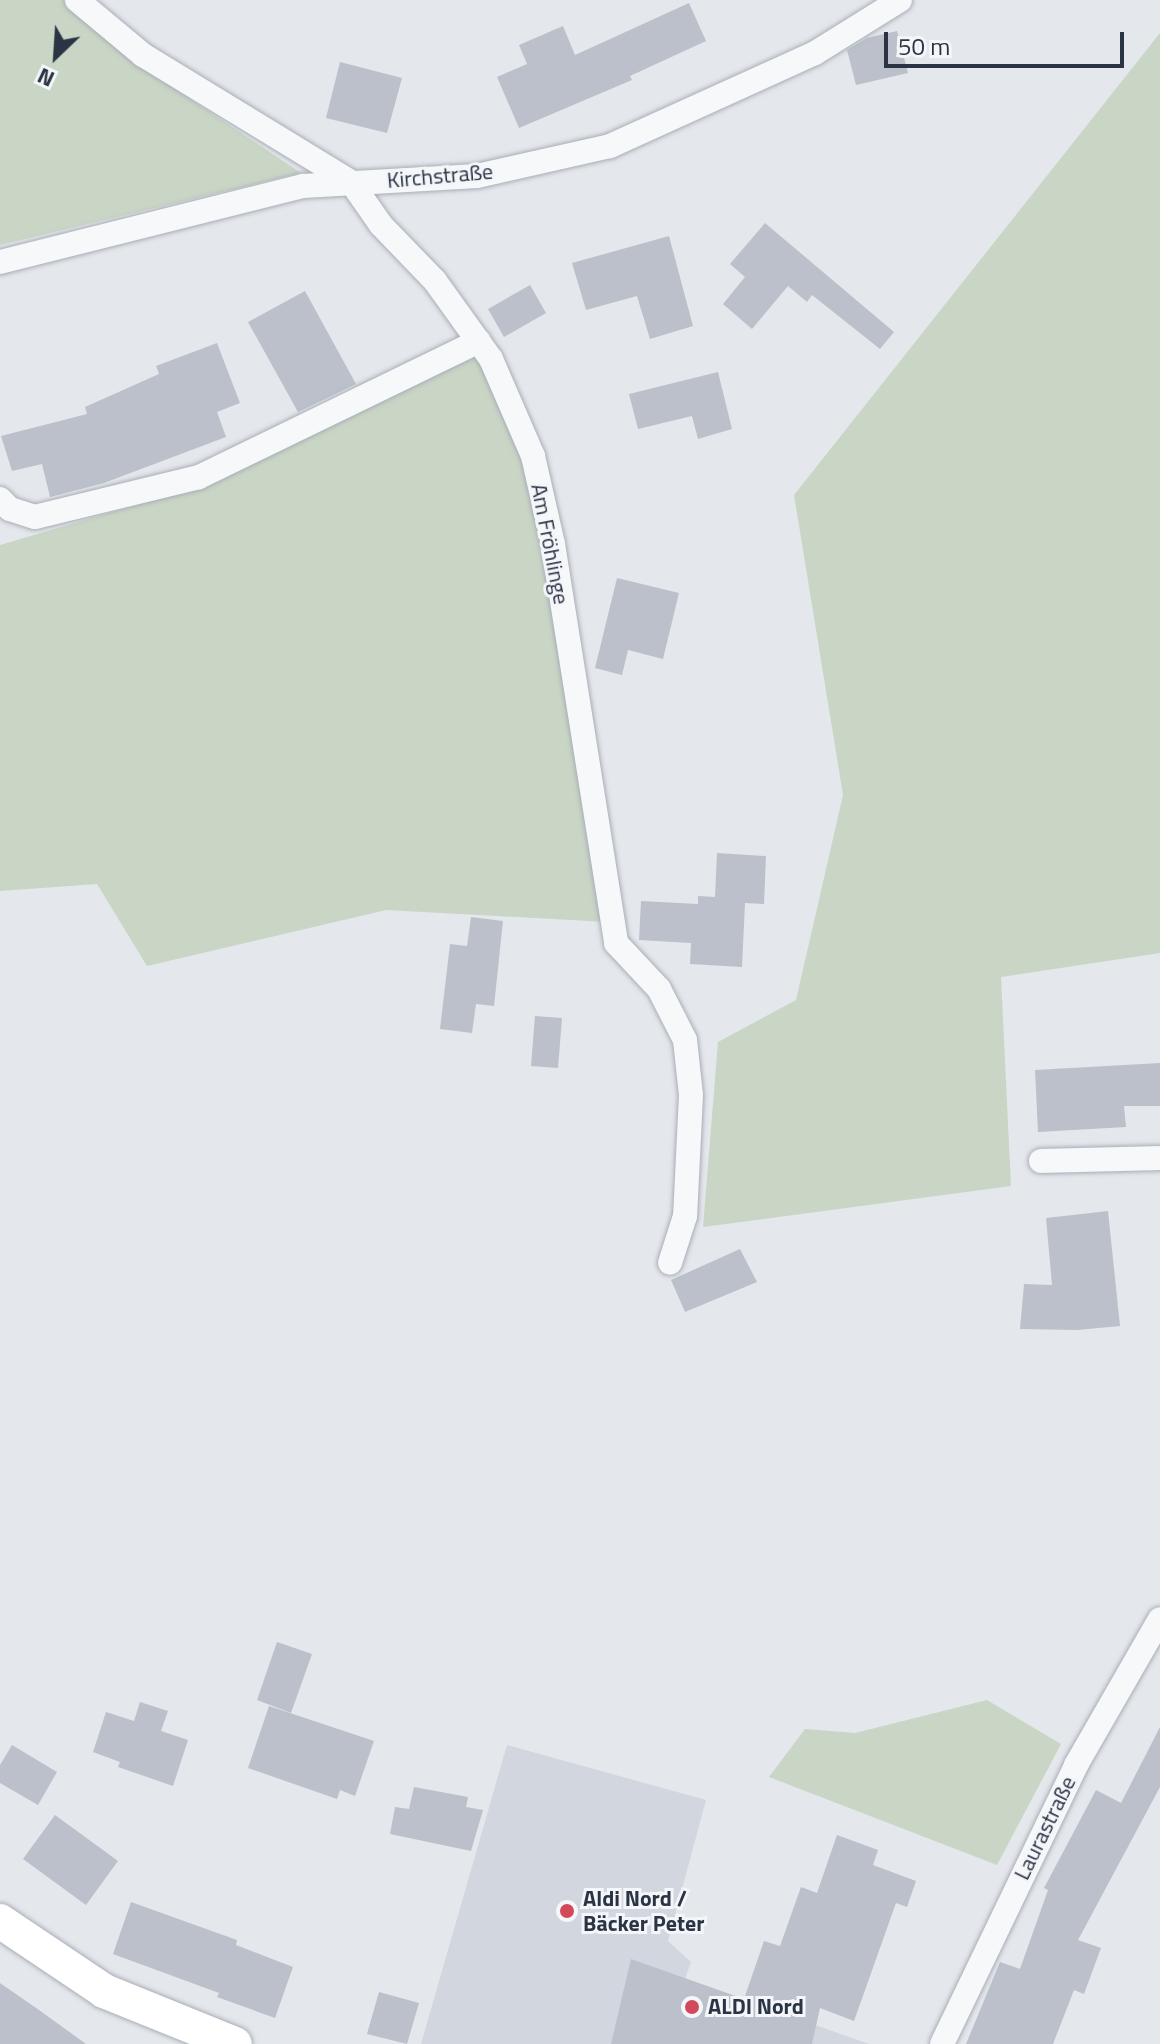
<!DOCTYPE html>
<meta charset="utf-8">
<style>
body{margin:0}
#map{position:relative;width:1160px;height:2044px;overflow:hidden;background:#e4e7ec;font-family:"Titillium Web",sans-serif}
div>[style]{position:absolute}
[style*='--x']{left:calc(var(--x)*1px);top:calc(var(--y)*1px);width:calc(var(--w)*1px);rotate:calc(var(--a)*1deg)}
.built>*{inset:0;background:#d2d6de}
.green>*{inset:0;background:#c9d6c5}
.building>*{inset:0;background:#bbc0ca}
.roads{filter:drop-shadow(0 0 2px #a9aeb7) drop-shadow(0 0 2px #a9aeb7)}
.minor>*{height:24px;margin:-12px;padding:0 12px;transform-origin:12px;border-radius:12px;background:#f7f8fa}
.secondary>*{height:34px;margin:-17px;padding:0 17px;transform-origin:17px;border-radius:17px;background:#fff}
.dots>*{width:22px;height:22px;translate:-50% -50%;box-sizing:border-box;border:4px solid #f4f6f9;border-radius:50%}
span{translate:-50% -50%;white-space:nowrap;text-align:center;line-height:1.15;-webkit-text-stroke:6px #f4f6f9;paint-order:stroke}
.street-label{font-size:22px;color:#2b3445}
.poi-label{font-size:22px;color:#2b3445;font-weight:700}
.left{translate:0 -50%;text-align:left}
.north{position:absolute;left:16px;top:16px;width:80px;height:80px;-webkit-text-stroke:6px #f4f6f9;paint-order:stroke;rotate:205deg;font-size:22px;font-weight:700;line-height:32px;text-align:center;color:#2b3445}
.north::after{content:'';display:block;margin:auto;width:28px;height:36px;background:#2b3445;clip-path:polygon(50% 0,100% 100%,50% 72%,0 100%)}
.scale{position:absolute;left:884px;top:32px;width:240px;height:36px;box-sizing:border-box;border:4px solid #2b3445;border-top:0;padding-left:10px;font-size:24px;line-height:28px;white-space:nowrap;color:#2b3445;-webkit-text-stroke:6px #f4f6f9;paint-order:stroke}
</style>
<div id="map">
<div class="built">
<i style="clip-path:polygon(507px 1745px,706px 1800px,668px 1941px,691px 1962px,685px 1979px,869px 2044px,421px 2044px)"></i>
</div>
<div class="green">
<i style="clip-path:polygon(0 0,69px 0,120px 52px,301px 173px,0 245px)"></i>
<i style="clip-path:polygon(1160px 33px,1160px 953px,1001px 977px,1011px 1186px,703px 1227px,718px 1042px,796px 1000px,843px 795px,794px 495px)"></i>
<i style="clip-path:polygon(477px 349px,527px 457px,607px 922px,386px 910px,147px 966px,97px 884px,0 891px,0 545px,198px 487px)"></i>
<i style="clip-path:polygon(987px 1700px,1061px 1744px,997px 1865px,769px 1777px,805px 1729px,855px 1733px)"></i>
</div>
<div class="building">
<i style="clip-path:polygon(689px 3px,706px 41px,630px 76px,632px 80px,519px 128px,497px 77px,527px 64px,519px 45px,563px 26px,575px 55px)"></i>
<i style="clip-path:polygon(897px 31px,908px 73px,856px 85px,847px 50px,867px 38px)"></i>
<i style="clip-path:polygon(340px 62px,402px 78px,387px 133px,326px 118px)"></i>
<i style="clip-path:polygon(765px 223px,894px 332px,880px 349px,812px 295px,807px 302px,788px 286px,752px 329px,723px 304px,745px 277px,730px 264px)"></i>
<i style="clip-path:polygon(669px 236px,693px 326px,650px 339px,637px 296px,586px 310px,572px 263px)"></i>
<i style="clip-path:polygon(530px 285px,546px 313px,504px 337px,488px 309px)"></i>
<i style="clip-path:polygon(305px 291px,356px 384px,298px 412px,248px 322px)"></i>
<i style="clip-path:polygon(217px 343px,240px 403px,217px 412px,226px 437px,104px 483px,50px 497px,42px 464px,12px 471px,1px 436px,87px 414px,85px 407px,159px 374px,156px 366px)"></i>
<i style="clip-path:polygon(718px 372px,732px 429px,698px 439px,692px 416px,638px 429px,629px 394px)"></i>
<i style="clip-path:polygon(617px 578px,679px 593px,663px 659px,628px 650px,622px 675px,595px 668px)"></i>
<i style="clip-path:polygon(717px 853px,766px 856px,764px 904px,745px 903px,742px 967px,690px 964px,691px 943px,639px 940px,641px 901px,698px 904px,698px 896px,715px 897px)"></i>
<i style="clip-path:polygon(471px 917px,503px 921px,494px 1006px,476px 1004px,472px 1033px,440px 1029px,450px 944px,467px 946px)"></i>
<i style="clip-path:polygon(535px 1016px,562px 1018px,558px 1068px,531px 1066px)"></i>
<i style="clip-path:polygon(1160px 1063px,1160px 1106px,1124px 1106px,1126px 1127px,1038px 1132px,1035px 1070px)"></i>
<i style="clip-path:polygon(1108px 1211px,1120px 1326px,1077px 1330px,1020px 1329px,1024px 1284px,1052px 1285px,1046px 1218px)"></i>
<i style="clip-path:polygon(740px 1249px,757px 1282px,685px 1312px,671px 1280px)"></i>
<i style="clip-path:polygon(277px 1642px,312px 1654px,291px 1713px,257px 1700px)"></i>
<i style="clip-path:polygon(140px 1702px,168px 1711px,161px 1731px,188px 1740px,173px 1786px,118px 1767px,120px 1762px,93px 1752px,106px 1712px,134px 1721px)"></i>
<i style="clip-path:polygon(269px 1706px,374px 1741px,355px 1796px,340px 1790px,337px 1799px,248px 1768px)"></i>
<i style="clip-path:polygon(1160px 1727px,1160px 1787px,1078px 1940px,1101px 1948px,1084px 1994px,1074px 1990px,1053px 2044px,966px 2044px,1000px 1962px,1020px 1969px,1048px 1890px,1044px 1888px,1096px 1790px,1121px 1803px)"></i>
<i style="clip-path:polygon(12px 1745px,57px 1772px,38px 1805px,0 1783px,0 1765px)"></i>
<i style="clip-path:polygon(414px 1787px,468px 1797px,466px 1807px,483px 1810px,471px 1851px,390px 1834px,395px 1807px,409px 1809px)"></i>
<i style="clip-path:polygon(55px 1815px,118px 1861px,86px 1905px,23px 1859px)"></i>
<i style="clip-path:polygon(837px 1835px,878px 1850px,873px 1865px,916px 1881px,907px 1907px,896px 1903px,854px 2021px,820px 2008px,812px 2044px,611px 2044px,631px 1959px,744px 1999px,764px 1941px,780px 1946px,801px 1887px,817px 1893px)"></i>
<i style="clip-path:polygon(131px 1902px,237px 1940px,236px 1945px,293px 1967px,275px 2018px,217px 1997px,219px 1993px,113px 1954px)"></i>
<i style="clip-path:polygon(0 1983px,39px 2010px,86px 2044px,0 2044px)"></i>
<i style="clip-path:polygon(379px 1992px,419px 2003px,407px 2044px,367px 2034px)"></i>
</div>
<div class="roads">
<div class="minor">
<i style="--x:77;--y:0;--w:86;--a:39.8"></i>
<i style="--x:143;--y:55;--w:244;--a:31.4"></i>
<i style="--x:351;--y:182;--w:52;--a:55.1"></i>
<i style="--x:381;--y:225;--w:78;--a:46"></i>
<i style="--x:435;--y:281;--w:96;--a:54.3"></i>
<i style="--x:491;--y:359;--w:106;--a:66.6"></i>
<i style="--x:533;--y:456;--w:90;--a:77.2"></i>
<i style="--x:553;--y:544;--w:404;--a:81"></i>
<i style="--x:616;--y:943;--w:63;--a:46.9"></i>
<i style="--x:659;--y:989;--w:57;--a:63"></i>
<i style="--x:685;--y:1040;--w:55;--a:83.8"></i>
<i style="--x:691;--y:1095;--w:121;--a:92.8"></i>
<i style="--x:685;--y:1216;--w:49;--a:107.7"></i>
<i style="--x:0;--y:262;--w:312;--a:-14.1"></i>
<i style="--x:303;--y:186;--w:174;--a:-3.3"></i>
<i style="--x:477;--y:176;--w:136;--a:-12.7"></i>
<i style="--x:610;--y:146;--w:225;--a:-24.4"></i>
<i style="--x:815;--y:53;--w:100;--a:-31.9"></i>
<i style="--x:0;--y:499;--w:14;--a:45"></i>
<i style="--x:10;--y:509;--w:26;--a:18"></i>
<i style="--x:35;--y:517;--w:169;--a:-13.7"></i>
<i style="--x:199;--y:477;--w:311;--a:-25.9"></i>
<i style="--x:1041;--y:1161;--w:119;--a:-1.4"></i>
<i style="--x:942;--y:2044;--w:310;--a:-64.3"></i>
<i style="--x:1076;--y:1765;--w:168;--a:-60.1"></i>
</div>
<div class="secondary">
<i style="--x:0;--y:1921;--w:125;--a:33.9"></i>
<i style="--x:104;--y:1991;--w:141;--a:22"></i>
</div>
</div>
<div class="dots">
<i style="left:567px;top:1911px;background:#d1495b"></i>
<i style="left:692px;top:2007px;background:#d1495b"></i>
</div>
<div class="street-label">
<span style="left:440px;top:176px;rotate:-5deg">Kirchstraße</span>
<span style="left:550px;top:544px;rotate:79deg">Am Fröhlinge</span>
<span style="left:1045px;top:1828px;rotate:-64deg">Laurastraße</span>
</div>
<div class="poi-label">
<span class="left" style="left:583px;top:1911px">Aldi Nord /<br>Bäcker Peter</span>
<span class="left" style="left:708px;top:2007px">ALDI Nord</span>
</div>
<div class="north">N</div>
<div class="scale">50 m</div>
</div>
